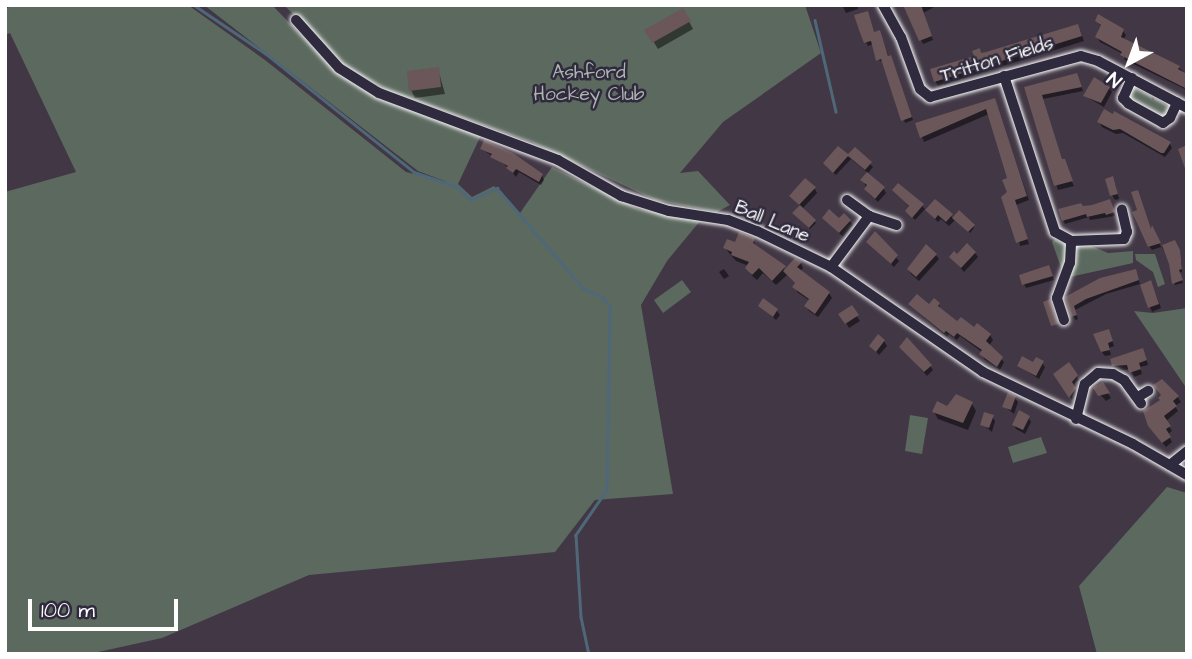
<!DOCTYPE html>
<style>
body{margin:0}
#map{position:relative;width:1192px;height:659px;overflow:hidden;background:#413745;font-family:"Architects Daughter",sans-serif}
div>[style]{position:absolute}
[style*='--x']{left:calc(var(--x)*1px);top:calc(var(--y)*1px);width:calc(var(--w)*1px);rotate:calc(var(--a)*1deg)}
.green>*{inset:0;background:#5c695f}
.shadow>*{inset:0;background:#0007}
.stream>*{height:2.5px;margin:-1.25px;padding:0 1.25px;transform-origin:1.25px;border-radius:1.25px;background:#4f6879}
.building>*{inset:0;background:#6b5659}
.roads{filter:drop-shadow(0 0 2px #fff) drop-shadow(0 0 2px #fff)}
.street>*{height:10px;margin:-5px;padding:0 5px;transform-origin:5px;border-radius:5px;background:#2f2a3d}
span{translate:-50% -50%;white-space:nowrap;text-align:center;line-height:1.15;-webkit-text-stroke:5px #2f2a3d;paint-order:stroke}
.street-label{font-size:19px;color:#fff}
.park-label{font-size:19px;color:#aeb4af}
.frame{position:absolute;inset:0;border:7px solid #fff;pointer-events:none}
.north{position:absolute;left:1094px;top:28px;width:70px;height:70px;-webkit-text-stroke:5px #2f2a3d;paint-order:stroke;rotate:221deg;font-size:19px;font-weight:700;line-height:28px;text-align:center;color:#fff}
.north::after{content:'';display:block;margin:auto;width:24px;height:32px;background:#fff;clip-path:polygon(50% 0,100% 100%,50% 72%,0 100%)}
.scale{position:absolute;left:28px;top:599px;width:150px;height:32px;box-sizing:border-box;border:4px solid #fff;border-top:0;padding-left:9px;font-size:21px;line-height:24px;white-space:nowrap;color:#fff;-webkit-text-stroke:5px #2f2a3d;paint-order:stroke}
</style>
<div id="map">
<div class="green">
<i style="clip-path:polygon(13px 5px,188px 5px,265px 60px,406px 172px,447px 182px,418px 171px,204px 5px,272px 5px,334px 69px,378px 99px,482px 133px,458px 184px,472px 197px,494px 186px,520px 213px,552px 167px,638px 209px,700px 221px,667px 261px,641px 305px,673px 494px,595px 500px,555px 552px,309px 575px,162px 638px,89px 654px,5px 654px,5px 192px,76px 172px,10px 33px,5px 35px,5px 9px)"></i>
<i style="clip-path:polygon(284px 5px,805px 5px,821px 53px,723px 122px,680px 173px,698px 171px,730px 205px,717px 212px,655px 200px,531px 142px,389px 91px,344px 66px)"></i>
<i style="clip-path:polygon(1132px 87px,1151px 96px,1153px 100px,1155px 98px,1166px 105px,1170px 111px,1163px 119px,1130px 103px,1127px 96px)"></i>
<i style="clip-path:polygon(1055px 239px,1066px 245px,1069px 257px,1063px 273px,1052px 242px)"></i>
<i style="clip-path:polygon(1076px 245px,1089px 245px,1108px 253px,1133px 251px,1133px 263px,1070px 277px)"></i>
<i style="clip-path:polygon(1135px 254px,1155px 254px,1165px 284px,1158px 287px,1153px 272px,1136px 260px)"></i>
<i style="clip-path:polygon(682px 280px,691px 292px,663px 313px,654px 300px)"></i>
<i style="clip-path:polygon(1187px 308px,1187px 389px,1134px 311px,1153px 313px)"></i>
<i style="clip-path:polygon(910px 415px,928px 418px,922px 454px,905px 451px)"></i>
<i style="clip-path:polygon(1041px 437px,1047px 453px,1013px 463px,1008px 447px)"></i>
<i style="clip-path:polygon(1167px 487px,1187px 493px,1187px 654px,1097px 654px,1079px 586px)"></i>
</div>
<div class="shadow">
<i style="clip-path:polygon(842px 5px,857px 5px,858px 9px,846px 13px)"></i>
<i style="clip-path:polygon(905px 5px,938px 5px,923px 13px,933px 40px,923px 44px)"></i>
<i style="clip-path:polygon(683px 10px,693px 29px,658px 49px,647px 31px)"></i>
<i style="clip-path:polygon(1096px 21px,1123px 31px,1126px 35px,1123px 40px,1178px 67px,1187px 75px,1187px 90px,1125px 60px,1123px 54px,1100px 42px,1097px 37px,1102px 27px)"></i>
<i style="clip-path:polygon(1080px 30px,1084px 41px,938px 86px,935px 81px)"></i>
<i style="clip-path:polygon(874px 34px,881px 36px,913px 120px,905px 123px,884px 62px,878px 60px,873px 44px,868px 46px,866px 42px)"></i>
<i style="clip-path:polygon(438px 69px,445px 94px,415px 98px,411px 90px)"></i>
<i style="clip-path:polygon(1079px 80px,1083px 91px,1043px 99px,1062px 161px,1074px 186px,1058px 190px,1026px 88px)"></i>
<i style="clip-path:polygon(1109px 88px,1112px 92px,1104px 107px,1085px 96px)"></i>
<i style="clip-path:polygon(996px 105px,1029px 200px,1016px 205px,1029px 244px,1020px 246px,1009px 179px,989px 114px,924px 142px,917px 124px)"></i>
<i style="clip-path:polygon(1099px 122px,1170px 144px,1172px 148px,1165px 157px,1123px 133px,1116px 134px,1102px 127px)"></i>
<i style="clip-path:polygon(839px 148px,848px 157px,855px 149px,873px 167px,868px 173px,851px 159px,836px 175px,827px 167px)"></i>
<i style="clip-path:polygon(482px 149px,542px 175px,544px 180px,541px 185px,519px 172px,516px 177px,509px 168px)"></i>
<i style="clip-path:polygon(863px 180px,883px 188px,886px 193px,878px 202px,869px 194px)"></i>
<i style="clip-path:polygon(1115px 183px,1119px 199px,1115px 200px,1112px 195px)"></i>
<i style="clip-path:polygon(815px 189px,817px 193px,802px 209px,816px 223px,810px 229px,796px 215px,801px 207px,791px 196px)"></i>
<i style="clip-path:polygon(894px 190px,922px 206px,925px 209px,915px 220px,910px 215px,910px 208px)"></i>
<i style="clip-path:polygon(936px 201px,954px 219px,973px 226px,974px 228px,970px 233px,955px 220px,949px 226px,941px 219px,938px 222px,927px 211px)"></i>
<i style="clip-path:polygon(1112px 205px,1115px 216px,1090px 220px,1089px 217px,1065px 224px,1063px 220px,1082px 208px)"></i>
<i style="clip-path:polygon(824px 218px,850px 221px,853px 225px,843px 237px)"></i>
<i style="clip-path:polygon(1153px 229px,1161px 247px,1152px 250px,1149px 246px)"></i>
<i style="clip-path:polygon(875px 234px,899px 261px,894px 267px,868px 242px)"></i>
<i style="clip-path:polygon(753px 239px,756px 248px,786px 270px,796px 260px,801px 263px,803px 268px,800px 272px,829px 293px,832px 298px,818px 317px,809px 311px,806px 306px,810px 301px,797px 292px,796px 284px,787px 275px,776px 285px,763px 273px,757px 280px,750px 274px,749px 266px,736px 261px,725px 248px)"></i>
<i style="clip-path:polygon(1175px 242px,1182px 264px,1182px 272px,1179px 273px,1183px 283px,1175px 285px,1171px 263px,1162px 247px)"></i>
<i style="clip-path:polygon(975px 253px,978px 257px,964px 272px,951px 257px)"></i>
<i style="clip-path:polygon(936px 255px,939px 259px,919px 281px,911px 274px,909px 269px)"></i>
<i style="clip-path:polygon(724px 269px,729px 276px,724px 279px,719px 272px)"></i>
<i style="clip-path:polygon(1051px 271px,1054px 280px,1026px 288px,1024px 284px)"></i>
<i style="clip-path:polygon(1137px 275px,1140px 284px,1106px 294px,1075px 310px,1078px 319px,1075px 320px,1067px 298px)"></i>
<i style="clip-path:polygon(1153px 287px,1161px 308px,1152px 312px,1150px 307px)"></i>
<i style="clip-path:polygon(939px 304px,940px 310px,957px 324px,990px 335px,993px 340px,989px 346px,1004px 362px,1000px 370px,984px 359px,982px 352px,960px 336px,957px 340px,949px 334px,947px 337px,910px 305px)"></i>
<i style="clip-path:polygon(760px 306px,777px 311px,780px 315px,776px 320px)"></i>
<i style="clip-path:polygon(851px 307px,860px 321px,849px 328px,841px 314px)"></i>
<i style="clip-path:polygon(1095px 335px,1111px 336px,1114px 346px,1109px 348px,1111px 355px,1105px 356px,1101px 351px)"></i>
<i style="clip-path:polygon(884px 341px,887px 346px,879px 355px,871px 346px)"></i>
<i style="clip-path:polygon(901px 347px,930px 366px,933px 370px,927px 376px)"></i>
<i style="clip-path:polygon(1145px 354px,1148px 365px,1140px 367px,1142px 374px,1134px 377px,1130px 369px,1117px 371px,1114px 366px)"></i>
<i style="clip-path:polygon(1042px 363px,1045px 367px,1039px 379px,1019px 366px)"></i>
<i style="clip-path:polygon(1069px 365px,1079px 380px,1074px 384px,1077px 393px,1072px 400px,1058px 378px)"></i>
<i style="clip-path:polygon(1102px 384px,1111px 398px,1106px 401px,1095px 389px)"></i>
<i style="clip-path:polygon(1172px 389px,1181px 402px,1175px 406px,1178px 411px,1166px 421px,1172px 431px,1168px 434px,1172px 442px,1166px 447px,1153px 431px,1162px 401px)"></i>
<i style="clip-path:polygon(1015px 398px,1018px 402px,1014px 414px,1004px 406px)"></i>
<i style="clip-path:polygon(972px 404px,976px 411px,968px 430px,938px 419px,934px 412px)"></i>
<i style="clip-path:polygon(992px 416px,995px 421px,992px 432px,982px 424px)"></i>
<i style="clip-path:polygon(1028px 417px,1031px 422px,1025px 434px,1016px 429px,1014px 425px)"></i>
</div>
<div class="stream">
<i style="--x:194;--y:5;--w:86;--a:34.1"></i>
<i style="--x:265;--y:53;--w:191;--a:38.6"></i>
<i style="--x:414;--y:172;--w:46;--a:18.8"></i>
<i style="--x:458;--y:187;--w:18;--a:45"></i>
<i style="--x:471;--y:200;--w:29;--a:-25"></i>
<i style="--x:497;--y:188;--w:133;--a:49.3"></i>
<i style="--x:584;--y:289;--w:22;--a:24"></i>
<i style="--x:604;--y:298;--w:11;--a:56"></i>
<i style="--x:610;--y:307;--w:183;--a:90.9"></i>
<i style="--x:607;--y:490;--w:55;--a:124.6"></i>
<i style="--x:576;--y:535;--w:82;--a:86.5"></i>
<i style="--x:581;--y:617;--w:38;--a:78"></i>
<i style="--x:815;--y:20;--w:94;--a:77.1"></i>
</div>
<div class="building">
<i style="clip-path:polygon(903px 5px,921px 5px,932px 36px,919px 41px)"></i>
<i style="clip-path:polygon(683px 8px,691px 21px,652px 43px,644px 30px)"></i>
<i style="clip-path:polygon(868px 11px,874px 32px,880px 30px,888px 56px,891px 55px,912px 117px,901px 121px,881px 59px,876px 61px,871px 41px,864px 43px,859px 30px,854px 15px)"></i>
<i style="clip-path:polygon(1098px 14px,1124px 29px,1121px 37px,1180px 66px,1178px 69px,1187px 74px,1187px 89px,1120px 55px,1122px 52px,1095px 37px,1101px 25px,1095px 21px)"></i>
<i style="clip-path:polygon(1078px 24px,1082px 36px,934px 82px,930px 69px,974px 56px,972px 51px,980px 48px,981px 53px,986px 52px)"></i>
<i style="clip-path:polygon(439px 67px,441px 87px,409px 91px,407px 71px)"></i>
<i style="clip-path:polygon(1077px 73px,1082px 87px,1042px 95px,1062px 159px,1065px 159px,1073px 181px,1054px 186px,1024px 87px)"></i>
<i style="clip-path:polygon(1094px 77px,1110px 87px,1101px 103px,1083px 96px)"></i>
<i style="clip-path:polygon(995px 98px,1027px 196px,1015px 200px,1028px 239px,1016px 243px,1001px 197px,1007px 192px,1002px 180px,1007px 178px,986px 109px,920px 138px,915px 123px)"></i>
<i style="clip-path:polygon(1104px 109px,1113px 114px,1114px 111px,1171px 142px,1164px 153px,1161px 153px,1120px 129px,1113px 130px,1097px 122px)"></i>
<i style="clip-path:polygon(484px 140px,513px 153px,543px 174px,539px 182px,516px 169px,513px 173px,506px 168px,508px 166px,490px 157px,492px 154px,480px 149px)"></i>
<i style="clip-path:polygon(1187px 145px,1187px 170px,1186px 171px,1178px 149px)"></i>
<i style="clip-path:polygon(838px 146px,848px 154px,855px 147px,872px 162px,865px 170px,848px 156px,833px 173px,823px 163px)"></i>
<i style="clip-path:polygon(867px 172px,885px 187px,875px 199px,864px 189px,867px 185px,860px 180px)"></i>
<i style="clip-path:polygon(1113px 176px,1118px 194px,1110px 196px,1105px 179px)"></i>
<i style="clip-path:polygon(805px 178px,816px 187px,799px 205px,789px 196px)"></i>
<i style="clip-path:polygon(898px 183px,924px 204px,912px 218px,905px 211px,909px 206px,892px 190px)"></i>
<i style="clip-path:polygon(1138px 190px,1151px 229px,1152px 225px,1161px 243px,1148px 247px,1132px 212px,1137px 210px,1131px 192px)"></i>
<i style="clip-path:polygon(935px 199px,953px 214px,946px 222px,938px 215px,935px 219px,925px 210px)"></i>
<i style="clip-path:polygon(1110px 199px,1115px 212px,1106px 215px,1105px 213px,1087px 217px,1086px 214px,1062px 221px,1058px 209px,1081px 203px,1083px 206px,1092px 205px)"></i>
<i style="clip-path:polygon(800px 205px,816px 220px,809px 228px,792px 213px)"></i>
<i style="clip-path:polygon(829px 209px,839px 218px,844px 213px,851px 220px,839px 233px,822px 218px)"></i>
<i style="clip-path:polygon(959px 210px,975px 225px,968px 232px,952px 218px)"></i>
<i style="clip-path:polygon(875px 231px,898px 255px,891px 264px,866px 242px)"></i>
<i style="clip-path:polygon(739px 232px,755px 238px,753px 243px,786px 266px,772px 281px,759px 268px,752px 275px,745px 268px,749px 262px,731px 255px,732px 252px,723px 248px,727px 239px,735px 242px)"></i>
<i style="clip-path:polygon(1175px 240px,1180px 250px,1182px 269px,1179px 270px,1183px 280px,1172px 284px,1169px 264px,1162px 245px)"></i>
<i style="clip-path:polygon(967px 243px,976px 252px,961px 268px,949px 257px,954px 251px,957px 254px)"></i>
<i style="clip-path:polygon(926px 244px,937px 254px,916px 277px,907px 269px)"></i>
<i style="clip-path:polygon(795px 258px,802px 262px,797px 267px,830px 292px,815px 314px,804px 306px,809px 299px,792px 287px,795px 283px,783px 271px)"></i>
<i style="clip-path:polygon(1049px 265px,1053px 276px,1022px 285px,1019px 275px)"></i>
<i style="clip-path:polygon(1136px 269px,1139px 280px,1086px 299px,1074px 306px,1077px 315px,1071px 317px,1065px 297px,1100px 278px)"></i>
<i style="clip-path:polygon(1151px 280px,1159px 304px,1148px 308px,1140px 285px)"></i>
<i style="clip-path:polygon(917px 294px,929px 304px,934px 298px,940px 303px,938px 306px,957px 321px,961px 317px,974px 327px,977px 323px,991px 334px,986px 341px,1003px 357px,997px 367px,979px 354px,982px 350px,957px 333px,954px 337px,946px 331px,944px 333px,908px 304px)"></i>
<i style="clip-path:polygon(763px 298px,778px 309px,773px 317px,758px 306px)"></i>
<i style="clip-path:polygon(1050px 299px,1058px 324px,1051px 326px,1043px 302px)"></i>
<i style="clip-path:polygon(852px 305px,859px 315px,845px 324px,838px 314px)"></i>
<i style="clip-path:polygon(1109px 329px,1113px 341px,1108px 343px,1110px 350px,1101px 352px,1093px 334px)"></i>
<i style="clip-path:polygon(878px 334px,885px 340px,876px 352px,869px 346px)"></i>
<i style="clip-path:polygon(907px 337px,932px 365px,924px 372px,899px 347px)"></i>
<i style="clip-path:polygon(1143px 348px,1147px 360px,1139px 363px,1141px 369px,1129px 373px,1127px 365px,1112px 366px,1110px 359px)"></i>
<i style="clip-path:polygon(1022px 356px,1033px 362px,1036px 357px,1044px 361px,1036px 376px,1017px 366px)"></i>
<i style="clip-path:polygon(1069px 362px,1078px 375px,1072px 382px,1076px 388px,1069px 398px,1053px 374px)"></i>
<i style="clip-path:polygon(1162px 379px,1179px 396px,1173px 401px,1177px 406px,1164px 416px,1171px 426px,1166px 429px,1171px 437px,1162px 443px,1148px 426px,1143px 411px,1160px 400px,1158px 398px,1161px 395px,1153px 385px)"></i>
<i style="clip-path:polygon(1103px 382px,1110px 393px,1098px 396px,1093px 388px)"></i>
<i style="clip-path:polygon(1008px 392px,1016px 396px,1011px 410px,1002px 407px)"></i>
<i style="clip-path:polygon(956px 394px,973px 402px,963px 423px,932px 412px,937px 401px,947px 406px)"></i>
<i style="clip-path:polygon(1019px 410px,1030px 416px,1023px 430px,1012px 425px)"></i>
<i style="clip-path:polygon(984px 412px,994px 415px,989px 428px,980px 425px)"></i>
</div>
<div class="roads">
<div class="street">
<i style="--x:883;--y:5;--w:37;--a:61"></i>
<i style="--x:901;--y:37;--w:55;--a:69.9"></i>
<i style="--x:920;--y:89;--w:13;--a:39"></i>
<i style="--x:930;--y:97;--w:156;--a:-15.2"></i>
<i style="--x:1081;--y:56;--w:18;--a:16"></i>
<i style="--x:1098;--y:61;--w:101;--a:27.8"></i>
<i style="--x:296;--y:20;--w:64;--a:48.1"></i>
<i style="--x:339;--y:68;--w:47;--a:32"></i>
<i style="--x:379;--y:93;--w:191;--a:20.5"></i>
<i style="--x:558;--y:160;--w:73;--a:29.7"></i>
<i style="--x:621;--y:196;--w:50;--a:17.4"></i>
<i style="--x:669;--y:211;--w:60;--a:8.7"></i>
<i style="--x:728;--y:220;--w:31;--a:21"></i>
<i style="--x:757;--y:231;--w:82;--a:25.9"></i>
<i style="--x:831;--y:267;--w:185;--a:34.6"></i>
<i style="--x:983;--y:372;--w:166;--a:25.6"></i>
<i style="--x:1133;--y:444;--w:62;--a:29.9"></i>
<i style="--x:1004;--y:76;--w:164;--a:71.9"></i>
<i style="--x:1055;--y:232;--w:18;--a:29"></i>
<i style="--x:1071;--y:241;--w:53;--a:-2.2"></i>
<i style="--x:1124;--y:239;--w:8;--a:-67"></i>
<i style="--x:1127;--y:232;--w:23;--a:-103"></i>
<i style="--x:1132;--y:78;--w:22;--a:114"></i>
<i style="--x:1123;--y:98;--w:8;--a:45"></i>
<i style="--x:1129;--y:104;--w:39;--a:29"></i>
<i style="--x:1163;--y:123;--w:9;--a:-36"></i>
<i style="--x:1170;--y:118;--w:17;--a:-65"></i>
<i style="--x:847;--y:200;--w:27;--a:36"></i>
<i style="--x:869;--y:216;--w:29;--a:18"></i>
<i style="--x:831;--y:267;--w:64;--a:-53.3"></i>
<i style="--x:1064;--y:320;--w:23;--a:-108"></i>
<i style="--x:1057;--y:298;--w:37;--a:-70"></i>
<i style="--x:1070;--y:263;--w:22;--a:-87"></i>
<i style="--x:1138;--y:397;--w:12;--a:-31"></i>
<i style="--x:1076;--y:419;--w:36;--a:-76"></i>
<i style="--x:1085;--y:384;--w:17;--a:-40"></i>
<i style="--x:1098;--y:373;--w:15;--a:4"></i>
<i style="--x:1113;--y:374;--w:13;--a:29"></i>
<i style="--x:1124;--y:380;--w:29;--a:54"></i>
<i style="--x:1170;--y:465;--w:22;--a:-39"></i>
</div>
</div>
<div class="street-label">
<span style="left:997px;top:60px;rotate:-17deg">Tritton Fields</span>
<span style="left:772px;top:222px;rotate:23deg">Ball Lane</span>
</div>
<div class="park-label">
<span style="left:589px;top:84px">Ashford<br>Hockey Club</span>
</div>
<div class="frame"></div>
<div class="north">N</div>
<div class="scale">100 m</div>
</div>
